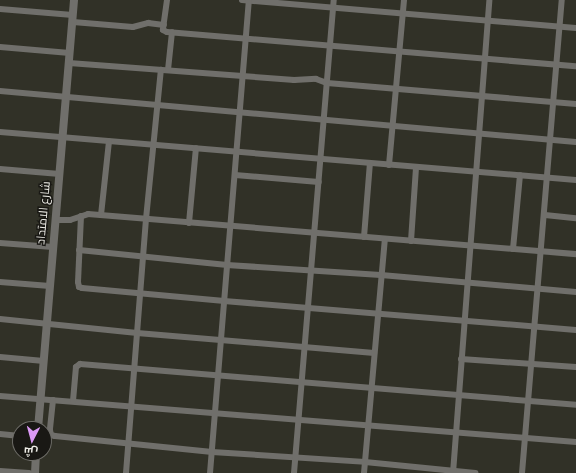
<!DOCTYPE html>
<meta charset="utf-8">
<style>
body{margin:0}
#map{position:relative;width:576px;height:473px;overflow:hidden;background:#313127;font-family:"Archivo Narrow",Cairo,sans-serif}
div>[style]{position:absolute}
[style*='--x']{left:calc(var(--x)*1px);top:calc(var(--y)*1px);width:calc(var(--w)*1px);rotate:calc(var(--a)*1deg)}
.minor>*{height:6px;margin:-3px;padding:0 3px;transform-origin:3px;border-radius:3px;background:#706f6b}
.tertiary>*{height:8px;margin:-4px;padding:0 4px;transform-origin:4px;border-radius:4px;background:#706f6b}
span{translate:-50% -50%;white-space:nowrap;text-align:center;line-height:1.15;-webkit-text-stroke:3px #191814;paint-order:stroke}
.street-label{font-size:12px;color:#edece6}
.north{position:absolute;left:12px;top:421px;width:40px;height:40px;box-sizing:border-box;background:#191814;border:1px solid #6e6d68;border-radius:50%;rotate:186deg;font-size:11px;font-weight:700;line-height:16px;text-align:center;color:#edece6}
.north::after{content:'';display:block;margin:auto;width:14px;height:18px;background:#db99f5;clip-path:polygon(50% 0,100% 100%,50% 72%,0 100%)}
</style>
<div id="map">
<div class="minor">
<i style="--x:167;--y:0;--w:30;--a:98"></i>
<i style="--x:163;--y:30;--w:4;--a:27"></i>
<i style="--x:167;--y:32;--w:410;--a:4.8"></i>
<i style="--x:242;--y:0;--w:335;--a:4.8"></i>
<i style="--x:0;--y:9;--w:73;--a:4.7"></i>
<i style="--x:73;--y:22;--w:60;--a:4.8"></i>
<i style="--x:133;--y:27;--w:16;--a:-15"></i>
<i style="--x:148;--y:23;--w:16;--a:7"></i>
<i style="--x:0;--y:47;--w:70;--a:4.9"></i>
<i style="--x:69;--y:63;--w:226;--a:4.3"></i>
<i style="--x:294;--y:80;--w:22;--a:-3"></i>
<i style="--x:316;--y:79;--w:12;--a:20"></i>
<i style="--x:327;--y:83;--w:250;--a:4.8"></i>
<i style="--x:168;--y:70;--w:38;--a:-84"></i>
<i style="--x:0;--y:91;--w:578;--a:5.06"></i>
<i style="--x:0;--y:132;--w:578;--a:4.76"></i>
<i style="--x:389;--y:165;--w:166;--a:-84.8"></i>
<i style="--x:0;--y:169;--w:60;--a:4.8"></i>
<i style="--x:235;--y:175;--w:84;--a:4.8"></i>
<i style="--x:101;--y:215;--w:74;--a:-83.8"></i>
<i style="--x:545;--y:215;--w:31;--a:6"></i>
<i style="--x:81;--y:216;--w:66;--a:92.6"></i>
<i style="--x:78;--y:282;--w:5;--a:79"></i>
<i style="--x:79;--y:287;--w:3;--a:18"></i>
<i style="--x:82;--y:288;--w:143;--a:5.2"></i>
<i style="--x:224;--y:301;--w:353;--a:4.7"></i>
<i style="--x:55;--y:220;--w:15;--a:0"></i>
<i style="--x:70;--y:220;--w:19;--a:-18"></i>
<i style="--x:88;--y:214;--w:490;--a:4.7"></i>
<i style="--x:189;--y:223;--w:75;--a:-84.7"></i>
<i style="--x:364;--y:237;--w:74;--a:-85.4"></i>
<i style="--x:411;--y:241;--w:74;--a:-86.1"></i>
<i style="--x:0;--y:243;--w:53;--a:4.3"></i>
<i style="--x:513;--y:249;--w:74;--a:-84.6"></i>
<i style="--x:79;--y:250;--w:149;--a:5.8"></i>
<i style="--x:227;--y:265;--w:154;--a:3.7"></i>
<i style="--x:381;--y:275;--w:196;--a:5"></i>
<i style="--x:0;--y:282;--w:50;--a:4.6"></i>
<i style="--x:0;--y:319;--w:138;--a:5.8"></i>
<i style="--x:137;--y:333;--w:238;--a:4.8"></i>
<i style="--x:0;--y:357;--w:44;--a:5.2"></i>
<i style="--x:461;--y:359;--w:115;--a:4"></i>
<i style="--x:0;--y:396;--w:578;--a:4.57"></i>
<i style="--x:53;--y:400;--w:30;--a:96"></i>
<i style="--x:50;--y:430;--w:5;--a:79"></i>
<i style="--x:51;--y:435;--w:4;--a:14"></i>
<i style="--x:55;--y:436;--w:158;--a:5.8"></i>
<i style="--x:212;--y:452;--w:153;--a:3.7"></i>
<i style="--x:365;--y:462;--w:111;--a:5.7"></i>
<i style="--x:73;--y:401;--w:34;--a:-85"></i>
<i style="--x:76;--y:367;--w:5;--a:-37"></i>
<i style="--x:80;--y:364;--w:498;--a:4.7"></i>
<i style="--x:0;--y:434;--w:20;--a:6"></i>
<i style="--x:0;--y:471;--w:29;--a:4"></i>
<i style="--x:126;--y:473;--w:255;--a:-85.5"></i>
<i style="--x:146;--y:219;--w:150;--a:-84.3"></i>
<i style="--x:210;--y:473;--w:475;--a:-85.3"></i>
<i style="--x:294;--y:473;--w:475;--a:-85.2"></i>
<i style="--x:364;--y:473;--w:235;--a:-84.9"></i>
<i style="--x:453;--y:473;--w:474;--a:-85.6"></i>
<i style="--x:522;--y:473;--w:475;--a:-85.2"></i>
</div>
<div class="tertiary">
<i style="--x:38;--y:429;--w:431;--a:-85.2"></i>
<i style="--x:35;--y:473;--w:20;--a:-87"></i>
</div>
<div class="street-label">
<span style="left:44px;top:213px;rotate:-85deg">شارع الامتداد</span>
</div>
<div class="north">ش</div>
</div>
